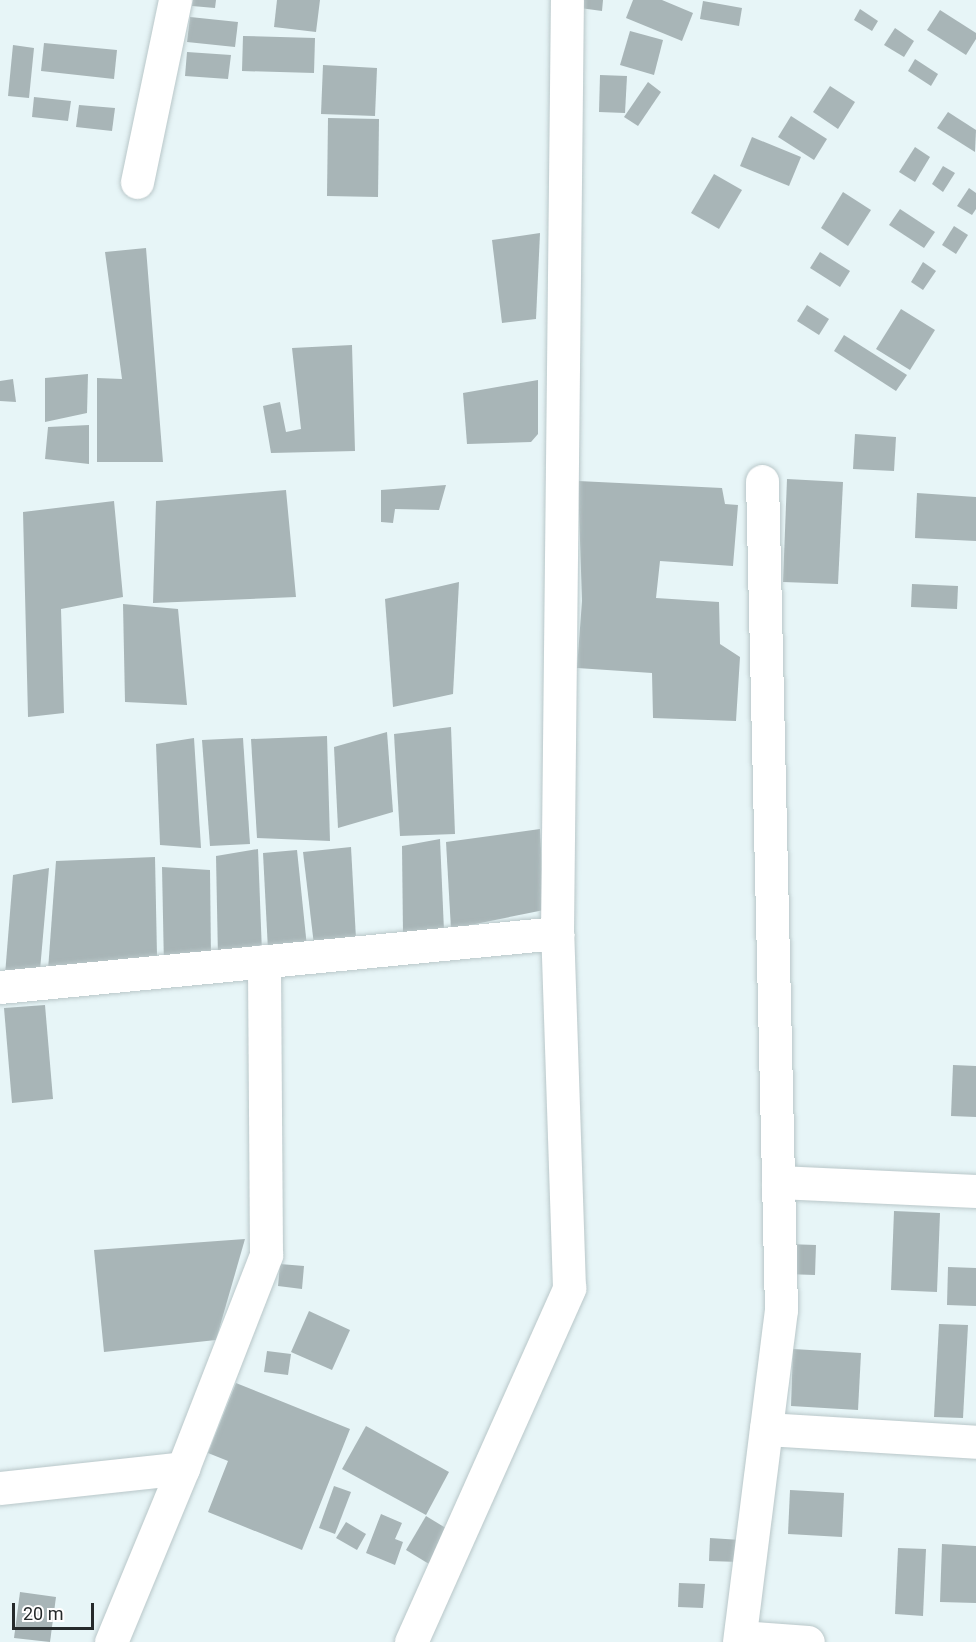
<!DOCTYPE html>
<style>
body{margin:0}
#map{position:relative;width:976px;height:1642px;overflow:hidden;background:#e7f5f7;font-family:Roboto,sans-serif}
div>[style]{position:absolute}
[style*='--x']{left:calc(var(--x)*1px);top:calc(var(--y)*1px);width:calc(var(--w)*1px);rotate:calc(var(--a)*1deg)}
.building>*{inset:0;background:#a8b5b7}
.roads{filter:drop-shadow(0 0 2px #b9c7c9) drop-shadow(0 0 2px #b9c7c9)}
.minor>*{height:33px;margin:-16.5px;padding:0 16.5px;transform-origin:16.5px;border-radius:16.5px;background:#fff}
span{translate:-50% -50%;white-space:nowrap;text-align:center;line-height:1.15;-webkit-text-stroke:4.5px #fff;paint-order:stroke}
.scale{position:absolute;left:12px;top:1603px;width:82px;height:27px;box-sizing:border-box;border:3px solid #252a2b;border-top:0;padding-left:8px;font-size:18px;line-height:21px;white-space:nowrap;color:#252a2b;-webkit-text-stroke:4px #fff;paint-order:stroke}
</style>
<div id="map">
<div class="building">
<i style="clip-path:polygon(193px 0,216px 0,215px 8px,192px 6px)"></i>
<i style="clip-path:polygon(277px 0,320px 0,316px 32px,274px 27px)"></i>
<i style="clip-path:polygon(580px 0,603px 0,602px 11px,580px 8px)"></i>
<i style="clip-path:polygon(633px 0,662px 0,693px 13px,682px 41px,626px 18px)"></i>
<i style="clip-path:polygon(703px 1px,742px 8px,739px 26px,700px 19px)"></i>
<i style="clip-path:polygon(860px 9px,878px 21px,872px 31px,854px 20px)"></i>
<i style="clip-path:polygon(940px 10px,976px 33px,976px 39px,966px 55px,927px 30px)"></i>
<i style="clip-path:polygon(190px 17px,238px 22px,235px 47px,187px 42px)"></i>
<i style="clip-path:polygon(895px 28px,914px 41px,904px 57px,884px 45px)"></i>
<i style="clip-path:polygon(630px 31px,663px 40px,654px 75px,620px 65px)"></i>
<i style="clip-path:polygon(243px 36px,315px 38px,314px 73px,242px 71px)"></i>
<i style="clip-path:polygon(44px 43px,117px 50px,114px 79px,41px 71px)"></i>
<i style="clip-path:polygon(13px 45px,34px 48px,29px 98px,8px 96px)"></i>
<i style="clip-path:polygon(187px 52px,231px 55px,228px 79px,185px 76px)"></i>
<i style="clip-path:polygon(915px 59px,938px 74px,931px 86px,908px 71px)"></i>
<i style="clip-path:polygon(323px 65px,377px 68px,375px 116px,321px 114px)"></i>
<i style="clip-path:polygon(600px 75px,627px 76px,625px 113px,599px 112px)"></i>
<i style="clip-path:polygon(648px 82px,661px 92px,638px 126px,624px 117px)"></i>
<i style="clip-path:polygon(830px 86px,855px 102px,838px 129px,813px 112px)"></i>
<i style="clip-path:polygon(34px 97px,71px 101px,68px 121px,32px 117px)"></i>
<i style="clip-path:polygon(79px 105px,115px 108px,112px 131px,76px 127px)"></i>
<i style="clip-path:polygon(948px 112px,976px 130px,975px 152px,937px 128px)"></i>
<i style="clip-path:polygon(791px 116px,827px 139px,814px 160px,778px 137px)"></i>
<i style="clip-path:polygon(328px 118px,379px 119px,378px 197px,327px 196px)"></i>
<i style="clip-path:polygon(752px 137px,801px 157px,789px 186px,740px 166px)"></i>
<i style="clip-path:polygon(915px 147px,930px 157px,915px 182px,899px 172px)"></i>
<i style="clip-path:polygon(943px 166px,955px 173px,943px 192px,932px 184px)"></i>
<i style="clip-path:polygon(714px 174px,742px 190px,719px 229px,691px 213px)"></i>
<i style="clip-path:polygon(969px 188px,976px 193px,976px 209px,972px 215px,957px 206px)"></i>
<i style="clip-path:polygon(843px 192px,871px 210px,848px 246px,821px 228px)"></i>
<i style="clip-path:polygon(900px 209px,935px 232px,924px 248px,889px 225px)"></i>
<i style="clip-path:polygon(954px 226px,968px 235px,956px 254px,942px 245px)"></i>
<i style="clip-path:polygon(540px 233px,536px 319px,502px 323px,492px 240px)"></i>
<i style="clip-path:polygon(146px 248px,163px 462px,97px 462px,97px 378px,122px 379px,105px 252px)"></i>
<i style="clip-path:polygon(820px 252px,850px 271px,840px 287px,810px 268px)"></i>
<i style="clip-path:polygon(923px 262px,936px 271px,923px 290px,911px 282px)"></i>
<i style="clip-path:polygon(807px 305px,829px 319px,819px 335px,797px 321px)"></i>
<i style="clip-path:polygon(901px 309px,935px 330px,910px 370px,876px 349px)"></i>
<i style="clip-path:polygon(844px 335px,907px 375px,896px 391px,834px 351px)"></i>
<i style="clip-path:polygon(352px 345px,355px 451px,271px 453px,263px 406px,280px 402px,286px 432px,301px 429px,292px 348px)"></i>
<i style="clip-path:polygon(88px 374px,87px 413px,45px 422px,45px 378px)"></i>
<i style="clip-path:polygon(13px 379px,16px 402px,0 401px,0 381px)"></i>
<i style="clip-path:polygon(538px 380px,538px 434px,531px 442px,467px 444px,463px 393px)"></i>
<i style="clip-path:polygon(89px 425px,89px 464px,45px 459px,48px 427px)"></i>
<i style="clip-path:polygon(855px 434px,896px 437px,894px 471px,853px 469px)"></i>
<i style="clip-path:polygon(787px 479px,843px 482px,838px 584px,783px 582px)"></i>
<i style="clip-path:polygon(578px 481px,722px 488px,725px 504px,738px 505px,733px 566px,660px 561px,656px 598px,719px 602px,720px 644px,740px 657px,736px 721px,653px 718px,652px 673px,577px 668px,582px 601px)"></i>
<i style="clip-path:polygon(446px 485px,439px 510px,395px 509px,393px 523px,381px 522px,381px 490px)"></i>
<i style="clip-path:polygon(286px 490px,296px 597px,153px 603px,156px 501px)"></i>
<i style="clip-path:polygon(917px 493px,976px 497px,976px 541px,915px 538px)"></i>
<i style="clip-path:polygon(114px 501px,123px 597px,61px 609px,64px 713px,28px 717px,23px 512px)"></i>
<i style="clip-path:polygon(459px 582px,453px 694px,393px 707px,385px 599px)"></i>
<i style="clip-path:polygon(912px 584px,958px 586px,957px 609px,911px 607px)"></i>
<i style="clip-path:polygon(123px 604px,178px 609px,187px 705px,125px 702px)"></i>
<i style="clip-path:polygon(451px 727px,455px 834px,400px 836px,394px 734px)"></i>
<i style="clip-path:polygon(387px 732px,393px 812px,338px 828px,334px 747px)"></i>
<i style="clip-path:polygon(327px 736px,330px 841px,257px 838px,251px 739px)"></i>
<i style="clip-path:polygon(194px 738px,201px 848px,160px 845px,156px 744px)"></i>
<i style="clip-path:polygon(243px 738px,250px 844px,210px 846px,202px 740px)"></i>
<i style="clip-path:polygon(540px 829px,544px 910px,451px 929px,446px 842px)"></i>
<i style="clip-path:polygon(440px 839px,444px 931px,403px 935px,402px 846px)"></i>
<i style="clip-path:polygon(351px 847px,356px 939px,314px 945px,303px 852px)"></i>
<i style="clip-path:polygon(258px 849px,262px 953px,218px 958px,216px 856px)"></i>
<i style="clip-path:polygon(297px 850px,307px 947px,268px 950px,263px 853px)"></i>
<i style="clip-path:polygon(155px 857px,157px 956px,48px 970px,56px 861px)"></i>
<i style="clip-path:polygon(162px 867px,210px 870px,211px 958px,164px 967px)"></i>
<i style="clip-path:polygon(49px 868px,40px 970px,5px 975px,13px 875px)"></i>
<i style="clip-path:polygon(45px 1005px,53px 1099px,12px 1103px,4px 1008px)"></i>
<i style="clip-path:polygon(953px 1065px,976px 1066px,976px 1117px,951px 1116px)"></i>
<i style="clip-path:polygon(894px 1211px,940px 1213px,937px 1292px,891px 1290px)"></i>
<i style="clip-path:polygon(245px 1239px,216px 1340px,104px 1352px,94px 1250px)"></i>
<i style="clip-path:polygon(786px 1244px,816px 1245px,815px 1275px,785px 1274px)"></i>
<i style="clip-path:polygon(280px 1264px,304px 1266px,302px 1289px,278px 1286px)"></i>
<i style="clip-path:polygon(948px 1267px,976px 1268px,976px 1306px,947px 1305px)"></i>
<i style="clip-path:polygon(309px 1311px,350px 1330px,332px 1370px,291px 1352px)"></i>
<i style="clip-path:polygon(939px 1324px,968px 1325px,963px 1418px,934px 1417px)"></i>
<i style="clip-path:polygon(793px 1349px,861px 1353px,858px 1410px,791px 1406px)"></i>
<i style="clip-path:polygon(267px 1351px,291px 1354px,288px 1375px,264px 1372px)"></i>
<i style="clip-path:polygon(236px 1383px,350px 1429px,302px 1550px,208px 1512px,228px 1461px,208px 1453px)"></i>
<i style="clip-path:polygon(366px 1426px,449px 1472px,426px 1515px,342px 1469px)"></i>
<i style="clip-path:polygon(334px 1486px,351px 1492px,335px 1534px,319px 1528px)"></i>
<i style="clip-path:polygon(790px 1490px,844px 1493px,842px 1537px,788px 1534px)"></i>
<i style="clip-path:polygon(381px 1514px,402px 1523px,395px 1539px,403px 1542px,395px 1565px,366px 1553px)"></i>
<i style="clip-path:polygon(426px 1516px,449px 1530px,429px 1564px,406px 1550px)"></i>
<i style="clip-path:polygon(346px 1522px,366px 1534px,357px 1550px,336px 1538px)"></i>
<i style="clip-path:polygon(710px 1538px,741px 1540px,740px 1562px,709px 1561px)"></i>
<i style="clip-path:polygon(942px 1544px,976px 1546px,976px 1603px,940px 1602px)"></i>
<i style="clip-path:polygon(898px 1548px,926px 1549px,923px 1616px,895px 1614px)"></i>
<i style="clip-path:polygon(679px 1583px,705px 1584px,703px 1608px,678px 1607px)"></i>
<i style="clip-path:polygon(20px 1592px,56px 1597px,50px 1642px,14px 1638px)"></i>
</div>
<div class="roads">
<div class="minor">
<i style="--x:137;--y:182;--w:186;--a:-78.2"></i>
<i style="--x:0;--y:987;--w:560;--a:-5.54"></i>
<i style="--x:778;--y:1182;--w:198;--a:2.6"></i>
<i style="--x:766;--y:1429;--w:210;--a:3.5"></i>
<i style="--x:0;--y:1488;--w:184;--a:-6.2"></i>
<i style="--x:740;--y:1637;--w:68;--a:4.2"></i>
<i style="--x:111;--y:1642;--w:188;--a:-67.5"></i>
<i style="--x:183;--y:1468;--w:229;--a:-68.7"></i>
<i style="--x:266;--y:1255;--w:294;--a:-90.4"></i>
<i style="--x:411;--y:1642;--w:388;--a:-65.9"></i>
<i style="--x:569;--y:1288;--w:355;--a:-91.9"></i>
<i style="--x:557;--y:933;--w:933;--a:-89.39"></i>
<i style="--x:739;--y:1642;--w:335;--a:-82.8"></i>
<i style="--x:781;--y:1310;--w:829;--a:-91.31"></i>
</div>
</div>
<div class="scale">20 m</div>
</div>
